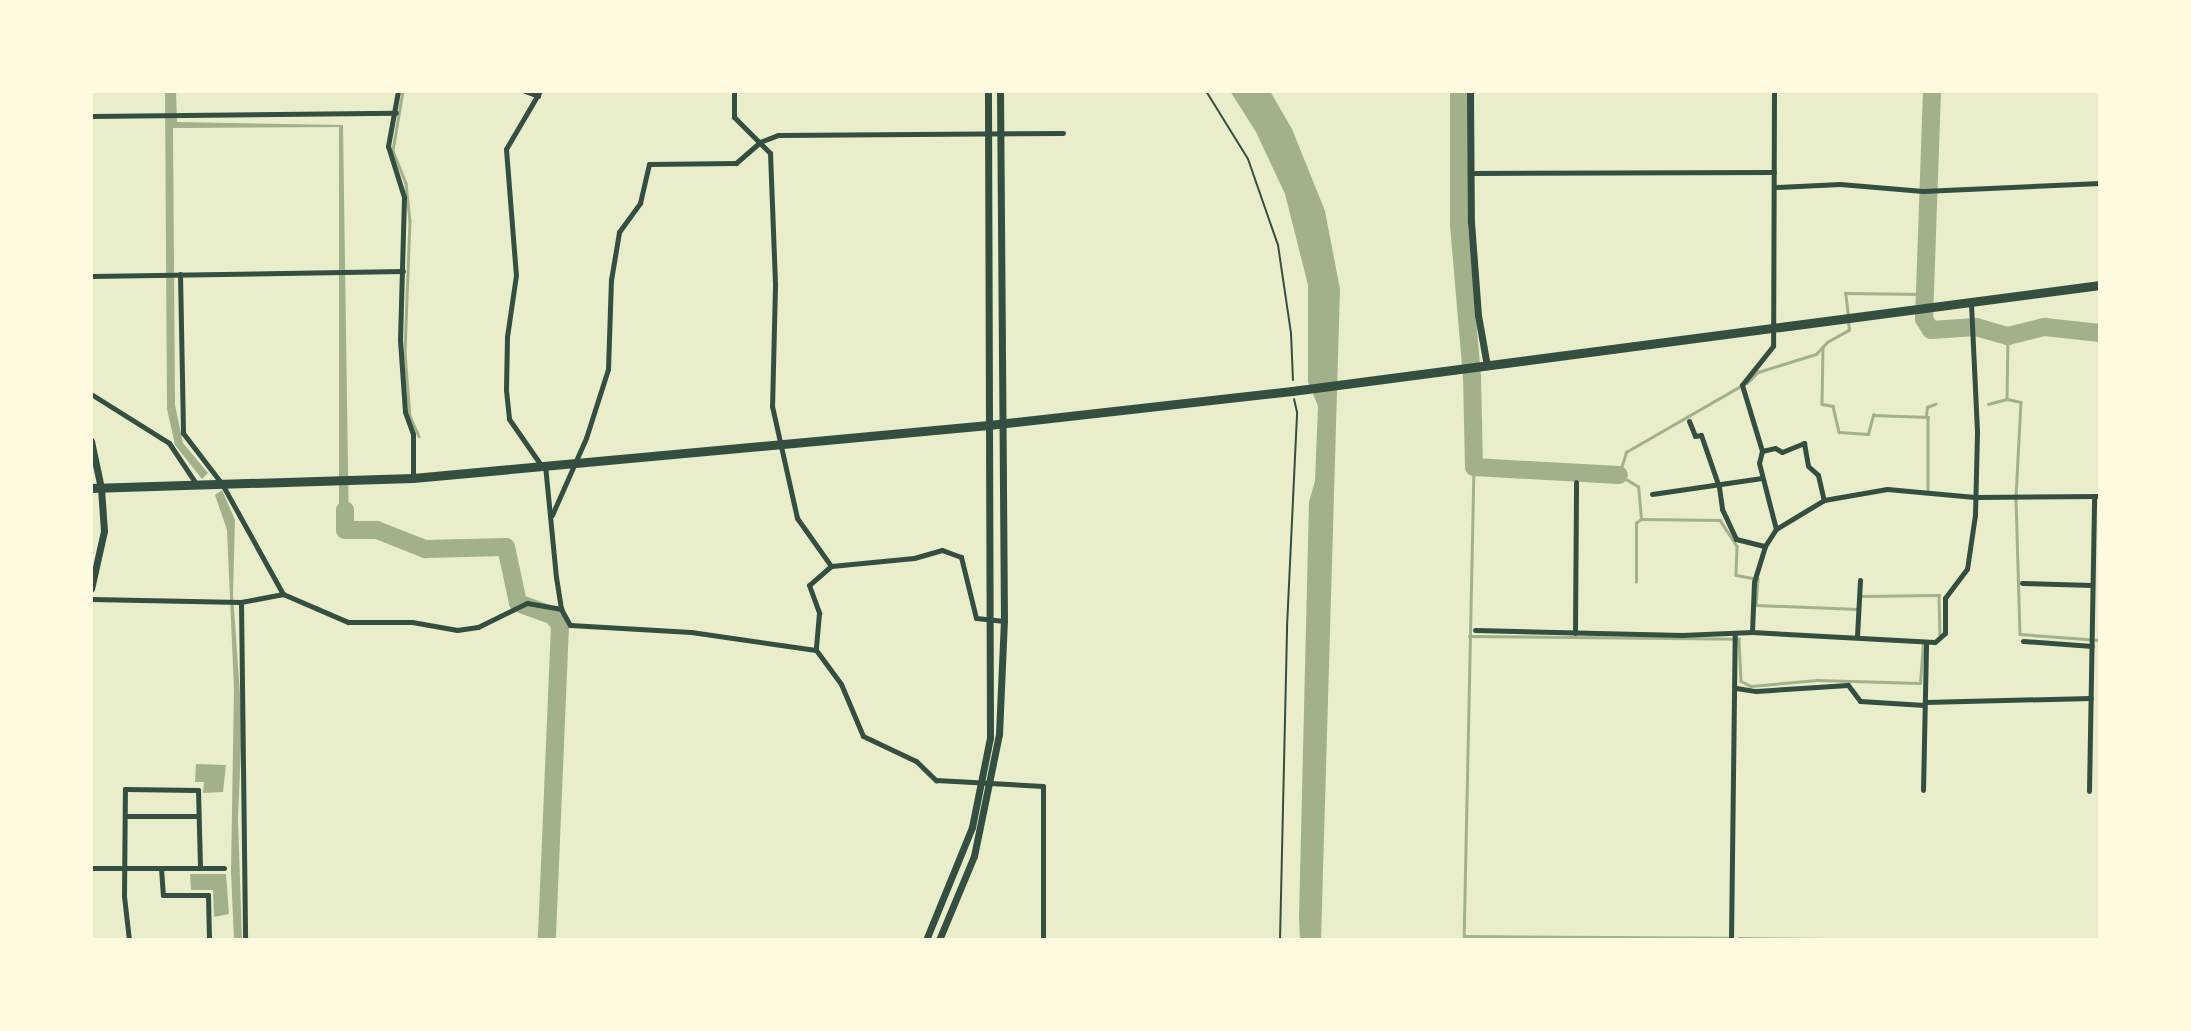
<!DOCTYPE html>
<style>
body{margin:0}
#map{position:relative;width:2191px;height:1031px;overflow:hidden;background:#e9edc9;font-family:Mulish,sans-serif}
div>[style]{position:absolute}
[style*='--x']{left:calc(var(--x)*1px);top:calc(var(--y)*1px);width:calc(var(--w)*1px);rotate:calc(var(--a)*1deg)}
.water>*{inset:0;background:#a3b18a}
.stream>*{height:2.5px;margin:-1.25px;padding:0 1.25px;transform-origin:1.25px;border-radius:1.25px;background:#a3b18a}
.river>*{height:18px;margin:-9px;padding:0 9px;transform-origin:9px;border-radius:9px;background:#a3b18a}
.path>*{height:2px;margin:-1px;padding:0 1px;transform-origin:1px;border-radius:1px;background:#344e41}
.minor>*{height:5px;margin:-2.5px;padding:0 2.5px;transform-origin:2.5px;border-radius:2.5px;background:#344e41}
.tertiary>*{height:7px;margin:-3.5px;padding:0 3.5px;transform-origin:3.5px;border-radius:3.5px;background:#344e41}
.primary>*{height:9px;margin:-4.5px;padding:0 4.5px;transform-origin:4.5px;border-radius:4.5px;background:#344e41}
span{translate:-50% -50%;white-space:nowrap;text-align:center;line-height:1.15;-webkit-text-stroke:7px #fefae0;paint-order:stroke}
.frame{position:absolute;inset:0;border:93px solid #fefae0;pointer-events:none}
</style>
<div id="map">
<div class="water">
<i style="clip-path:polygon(165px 91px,176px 91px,177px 122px,343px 125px,349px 536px,339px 536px,339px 127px,173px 128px,175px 405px,183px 443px,208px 473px,202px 479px,175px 445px,167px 409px)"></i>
<i style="clip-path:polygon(1230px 91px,1270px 91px,1292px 129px,1325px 211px,1340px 289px,1321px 940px,1300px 940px,1299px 917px,1309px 502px,1315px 481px,1318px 406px,1308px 382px,1308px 285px,1285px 194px,1256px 132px)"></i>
<i style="clip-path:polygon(222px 490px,235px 520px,233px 594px,242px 724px,238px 819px,242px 940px,234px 940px,231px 872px,234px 689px,227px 530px,215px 495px)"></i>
<i style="clip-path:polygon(196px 764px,226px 765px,223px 792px,203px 793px,204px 782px,195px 782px)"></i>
<i style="clip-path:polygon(190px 874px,226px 874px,229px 914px,214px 917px,213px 890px,191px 890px)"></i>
</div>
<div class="stream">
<i style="--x:403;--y:91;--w:61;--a:99.5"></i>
<i style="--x:393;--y:151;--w:35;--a:68"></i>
<i style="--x:406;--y:183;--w:38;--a:84"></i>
<i style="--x:410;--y:221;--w:132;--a:92.2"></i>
<i style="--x:405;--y:353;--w:63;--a:85.5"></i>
<i style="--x:410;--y:416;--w:22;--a:66"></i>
<i style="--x:1848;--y:316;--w:23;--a:-97"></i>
<i style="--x:1845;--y:293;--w:80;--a:0.7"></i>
<i style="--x:2008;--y:336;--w:63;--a:90.9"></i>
<i style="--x:2007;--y:399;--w:14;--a:12"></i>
<i style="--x:2021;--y:402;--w:97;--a:93"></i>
<i style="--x:2016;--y:499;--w:135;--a:88.3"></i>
<i style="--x:2020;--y:634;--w:79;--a:4.3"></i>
<i style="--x:2099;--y:640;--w:8;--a:83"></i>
<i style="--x:1823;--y:347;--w:57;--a:91"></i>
<i style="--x:1822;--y:404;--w:11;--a:10"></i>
<i style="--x:1833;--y:406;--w:27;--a:77"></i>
<i style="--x:1839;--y:432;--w:29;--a:4"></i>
<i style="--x:1868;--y:434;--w:20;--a:-75"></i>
<i style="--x:1873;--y:415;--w:55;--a:2.1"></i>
<i style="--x:1928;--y:417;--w:72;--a:90"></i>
<i style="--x:1747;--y:383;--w:16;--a:-45"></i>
<i style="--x:1758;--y:372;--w:61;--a:-17.2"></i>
<i style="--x:1816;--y:354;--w:16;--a:-47"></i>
<i style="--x:1827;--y:342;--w:25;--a:-29"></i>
<i style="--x:1849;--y:330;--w:8;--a:-97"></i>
<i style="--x:1988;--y:404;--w:20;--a:-15"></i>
<i style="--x:1926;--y:416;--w:9;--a:-84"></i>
<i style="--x:1927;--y:407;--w:9;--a:-21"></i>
<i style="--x:1474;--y:467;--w:469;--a:91.2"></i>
<i style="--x:1464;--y:936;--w:264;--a:0.4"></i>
<i style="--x:1641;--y:519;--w:79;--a:0.7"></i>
<i style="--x:1720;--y:520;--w:31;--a:57"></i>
<i style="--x:1737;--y:546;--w:29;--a:92"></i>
<i style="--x:1736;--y:575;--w:22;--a:10"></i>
<i style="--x:1758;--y:579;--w:26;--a:94"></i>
<i style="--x:1756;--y:605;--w:102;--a:2.2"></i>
<i style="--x:1636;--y:582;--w:59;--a:-90"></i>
<i style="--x:1636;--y:523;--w:6;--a:-39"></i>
<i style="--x:1641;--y:519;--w:32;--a:-95"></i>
<i style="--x:1638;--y:487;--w:22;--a:-148"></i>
<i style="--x:1619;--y:475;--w:24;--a:-73"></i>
<i style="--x:1626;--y:452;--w:133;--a:-29.9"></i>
<i style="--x:1861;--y:596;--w:78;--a:-0.7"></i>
<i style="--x:1939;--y:595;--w:40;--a:88.6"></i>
<i style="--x:1469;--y:636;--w:270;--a:0.6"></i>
<i style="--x:1739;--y:639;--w:42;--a:87.3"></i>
<i style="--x:1741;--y:681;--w:11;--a:27"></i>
<i style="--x:1751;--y:686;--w:66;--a:-5.2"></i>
<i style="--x:1817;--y:680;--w:103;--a:1.7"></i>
<i style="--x:1920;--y:683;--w:41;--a:-85.8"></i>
<i style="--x:1739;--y:938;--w:185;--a:0.6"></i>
</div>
<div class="river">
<i style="--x:1459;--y:91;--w:134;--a:90"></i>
<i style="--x:1459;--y:225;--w:153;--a:85.1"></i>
<i style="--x:1472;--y:377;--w:90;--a:88.7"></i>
<i style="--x:1474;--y:467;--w:145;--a:3.2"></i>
<i style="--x:1932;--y:91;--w:228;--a:92"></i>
<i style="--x:1924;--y:319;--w:13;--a:58"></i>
<i style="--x:1931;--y:330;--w:45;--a:-3.8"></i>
<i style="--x:1976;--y:327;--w:33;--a:16"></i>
<i style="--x:2008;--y:336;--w:38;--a:-14"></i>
<i style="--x:2045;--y:327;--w:55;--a:6.2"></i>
<i style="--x:345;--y:510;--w:20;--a:90"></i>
<i style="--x:345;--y:530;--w:32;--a:0"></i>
<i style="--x:377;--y:530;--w:52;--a:21.6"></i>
<i style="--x:425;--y:549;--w:81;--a:-1.4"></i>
<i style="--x:506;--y:547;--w:57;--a:77.9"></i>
<i style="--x:518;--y:603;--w:37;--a:20"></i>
<i style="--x:553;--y:616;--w:11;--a:52"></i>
<i style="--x:560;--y:625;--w:315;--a:92.4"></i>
</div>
<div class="path">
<i style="--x:1206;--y:91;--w:80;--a:58.3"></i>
<i style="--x:1248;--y:159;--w:91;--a:70.8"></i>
<i style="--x:1278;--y:245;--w:89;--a:81.6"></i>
<i style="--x:1291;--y:333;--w:47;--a:87.6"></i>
<i style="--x:1280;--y:940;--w:313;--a:-88.7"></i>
<i style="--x:1287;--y:627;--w:215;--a:-87.3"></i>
<i style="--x:1297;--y:412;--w:13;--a:-103"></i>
</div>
<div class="minor">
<i style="--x:398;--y:91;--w:56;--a:100.3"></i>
<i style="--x:388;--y:146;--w:53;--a:72.6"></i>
<i style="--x:404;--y:197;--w:143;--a:91.6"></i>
<i style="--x:400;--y:340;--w:72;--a:86"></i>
<i style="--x:405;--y:412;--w:23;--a:70"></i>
<i style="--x:413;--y:434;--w:44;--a:90"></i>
<i style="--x:525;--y:91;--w:14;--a:21"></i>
<i style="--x:540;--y:91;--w:67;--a:120.4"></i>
<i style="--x:506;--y:149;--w:126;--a:85.5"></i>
<i style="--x:516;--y:275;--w:63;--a:98.3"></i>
<i style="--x:507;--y:337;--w:53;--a:91.1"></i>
<i style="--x:506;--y:390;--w:29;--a:84"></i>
<i style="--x:509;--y:419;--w:56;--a:55.2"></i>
<i style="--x:734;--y:91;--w:26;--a:90"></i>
<i style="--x:734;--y:117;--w:51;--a:45"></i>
<i style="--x:770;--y:153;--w:133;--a:87.8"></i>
<i style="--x:775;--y:286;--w:120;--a:91.4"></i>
<i style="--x:772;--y:406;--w:115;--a:77.4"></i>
<i style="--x:797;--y:518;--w:59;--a:54.7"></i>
<i style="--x:1774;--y:91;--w:255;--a:90.2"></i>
<i style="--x:1773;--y:346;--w:50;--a:128.5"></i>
<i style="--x:1742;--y:385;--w:69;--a:73.1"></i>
<i style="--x:1762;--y:451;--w:12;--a:104"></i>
<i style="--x:1759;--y:463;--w:68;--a:75.6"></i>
<i style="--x:91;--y:116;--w:305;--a:-0.6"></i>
<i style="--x:1471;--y:173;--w:303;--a:-0.2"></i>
<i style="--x:1776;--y:187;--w:64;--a:-2.7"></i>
<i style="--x:1840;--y:184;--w:83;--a:4.8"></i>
<i style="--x:1923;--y:191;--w:177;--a:-2.6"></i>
<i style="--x:180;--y:274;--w:159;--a:88.9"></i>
<i style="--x:183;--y:433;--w:64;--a:52.6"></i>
<i style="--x:222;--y:484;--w:126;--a:61"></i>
<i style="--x:91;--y:276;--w:312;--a:-0.9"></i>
<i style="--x:91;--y:394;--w:92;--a:32.1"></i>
<i style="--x:169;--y:443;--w:50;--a:56.3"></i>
<i style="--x:1689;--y:421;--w:16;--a:68"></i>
<i style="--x:1695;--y:436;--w:6;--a:-9"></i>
<i style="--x:1701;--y:435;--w:55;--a:70.9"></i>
<i style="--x:1719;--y:487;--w:22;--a:82"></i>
<i style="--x:1722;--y:509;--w:33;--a:65"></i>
<i style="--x:1736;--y:539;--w:30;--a:14"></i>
<i style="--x:1762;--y:451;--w:13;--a:-13"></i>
<i style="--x:1775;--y:448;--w:8;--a:30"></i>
<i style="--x:1782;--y:452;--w:24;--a:-22"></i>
<i style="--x:1804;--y:443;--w:23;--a:80"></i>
<i style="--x:1808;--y:466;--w:13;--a:42"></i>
<i style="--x:1818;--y:475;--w:26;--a:77"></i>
<i style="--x:545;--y:465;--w:113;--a:84.4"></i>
<i style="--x:556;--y:577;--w:32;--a:81"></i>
<i style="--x:561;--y:609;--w:18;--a:61"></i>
<i style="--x:570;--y:625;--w:121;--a:3.3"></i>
<i style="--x:691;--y:632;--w:126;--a:8.2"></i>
<i style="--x:1652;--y:494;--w:111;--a:-8.3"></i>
<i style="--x:552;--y:515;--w:84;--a:-66.2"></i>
<i style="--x:586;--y:438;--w:72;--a:-72.3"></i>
<i style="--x:608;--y:369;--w:89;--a:-88.1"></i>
<i style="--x:611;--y:280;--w:49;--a:-80.5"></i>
<i style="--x:619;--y:232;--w:36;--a:-54"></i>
<i style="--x:640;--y:203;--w:40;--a:-77"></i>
<i style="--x:649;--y:164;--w:87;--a:-0.7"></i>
<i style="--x:736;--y:163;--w:32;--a:-41"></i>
<i style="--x:760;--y:142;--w:19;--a:-21"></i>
<i style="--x:778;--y:135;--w:285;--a:-0.4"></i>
<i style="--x:2022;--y:583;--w:70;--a:1.6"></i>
<i style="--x:91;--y:599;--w:150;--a:1.1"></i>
<i style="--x:241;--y:602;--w:43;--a:-10.8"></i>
<i style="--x:283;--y:594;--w:71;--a:23.3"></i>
<i style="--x:348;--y:622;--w:64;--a:0"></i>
<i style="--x:412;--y:622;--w:46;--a:10.1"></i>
<i style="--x:457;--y:630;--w:21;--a:-8"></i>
<i style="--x:478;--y:627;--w:55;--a:-26.1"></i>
<i style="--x:527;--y:603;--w:35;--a:10"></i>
<i style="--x:241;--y:602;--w:338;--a:89.3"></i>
<i style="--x:1004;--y:621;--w:28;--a:-174"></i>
<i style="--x:976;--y:618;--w:63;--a:-103.8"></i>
<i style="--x:961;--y:557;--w:20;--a:-160"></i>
<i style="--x:942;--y:550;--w:29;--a:164"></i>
<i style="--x:914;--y:558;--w:83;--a:174.5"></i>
<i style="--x:831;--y:566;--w:29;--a:139"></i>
<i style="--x:809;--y:585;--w:30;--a:70"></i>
<i style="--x:819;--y:613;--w:37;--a:95"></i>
<i style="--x:816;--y:650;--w:42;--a:53.7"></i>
<i style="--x:841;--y:684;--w:56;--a:67.1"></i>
<i style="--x:863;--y:736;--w:59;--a:25.3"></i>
<i style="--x:916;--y:761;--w:28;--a:44"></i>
<i style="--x:936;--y:780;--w:107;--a:3.2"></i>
<i style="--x:1043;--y:786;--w:154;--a:90"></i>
<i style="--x:1475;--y:630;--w:207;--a:1.4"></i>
<i style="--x:1682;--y:635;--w:70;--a:-2.5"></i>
<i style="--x:1752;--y:632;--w:183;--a:3.1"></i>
<i style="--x:1935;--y:642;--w:13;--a:-42"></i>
<i style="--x:1945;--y:633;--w:35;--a:-90"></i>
<i style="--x:1945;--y:598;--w:36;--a:-53"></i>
<i style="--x:1967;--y:569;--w:55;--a:-81.6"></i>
<i style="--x:1975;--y:515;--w:84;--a:-88.6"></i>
<i style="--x:1977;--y:431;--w:128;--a:-92.7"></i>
<i style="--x:1752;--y:632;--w:50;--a:-87.7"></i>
<i style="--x:1754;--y:582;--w:38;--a:-73"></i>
<i style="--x:1765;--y:546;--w:20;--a:-57"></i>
<i style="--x:1776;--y:529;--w:56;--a:-31.1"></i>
<i style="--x:1824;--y:500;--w:64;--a:-9.9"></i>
<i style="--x:1887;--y:489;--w:88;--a:5.2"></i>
<i style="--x:1975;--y:497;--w:125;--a:-0.5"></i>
<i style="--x:1575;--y:633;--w:151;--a:-89.6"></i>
<i style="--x:1857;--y:636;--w:56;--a:-86.9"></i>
<i style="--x:2023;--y:641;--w:69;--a:4.1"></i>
<i style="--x:1736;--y:688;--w:20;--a:9"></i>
<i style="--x:1756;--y:691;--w:92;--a:-3.7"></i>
<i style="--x:1848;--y:685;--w:20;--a:53"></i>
<i style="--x:1860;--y:701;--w:64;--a:3.6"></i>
<i style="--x:1925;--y:702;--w:166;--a:-1.4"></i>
<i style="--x:1923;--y:790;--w:147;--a:-88.8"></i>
<i style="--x:2089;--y:791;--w:295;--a:-89"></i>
<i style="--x:125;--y:816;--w:73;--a:0"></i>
<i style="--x:91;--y:868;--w:133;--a:0"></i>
<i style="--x:161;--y:868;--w:27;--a:86"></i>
<i style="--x:163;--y:895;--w:45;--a:0"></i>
<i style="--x:208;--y:895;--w:45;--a:88.7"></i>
<i style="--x:129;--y:940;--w:44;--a:-96.5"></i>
<i style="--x:124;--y:896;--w:107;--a:-89.5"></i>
<i style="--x:125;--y:789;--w:73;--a:0.8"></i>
<i style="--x:198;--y:790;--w:78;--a:88.5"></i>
<i style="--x:1731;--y:940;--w:307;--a:-89.3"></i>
</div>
<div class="tertiary">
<i style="--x:1470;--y:91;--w:131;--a:89.6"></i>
<i style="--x:1471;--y:222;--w:93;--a:85.7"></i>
<i style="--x:1478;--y:315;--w:52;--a:80"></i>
<i style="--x:91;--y:441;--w:48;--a:78"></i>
<i style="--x:101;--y:488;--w:43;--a:86"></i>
<i style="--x:104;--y:531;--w:59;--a:102.6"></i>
<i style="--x:926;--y:940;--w:122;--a:-67.8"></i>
<i style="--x:972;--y:827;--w:91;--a:-78.6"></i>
<i style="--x:990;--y:738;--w:647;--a:-90.18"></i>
<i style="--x:939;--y:940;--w:91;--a:-67.4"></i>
<i style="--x:974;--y:856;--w:125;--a:-78.4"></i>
<i style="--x:999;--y:734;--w:113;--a:-87.5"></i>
<i style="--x:1004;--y:621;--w:530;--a:-90.43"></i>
</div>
<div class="primary">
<i style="--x:91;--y:488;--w:322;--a:-1.8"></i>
<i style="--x:413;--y:478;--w:578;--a:-5.26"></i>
<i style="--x:989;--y:425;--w:305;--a:-6.4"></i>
<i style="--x:1292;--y:391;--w:815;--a:-7.47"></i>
</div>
<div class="frame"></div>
</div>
